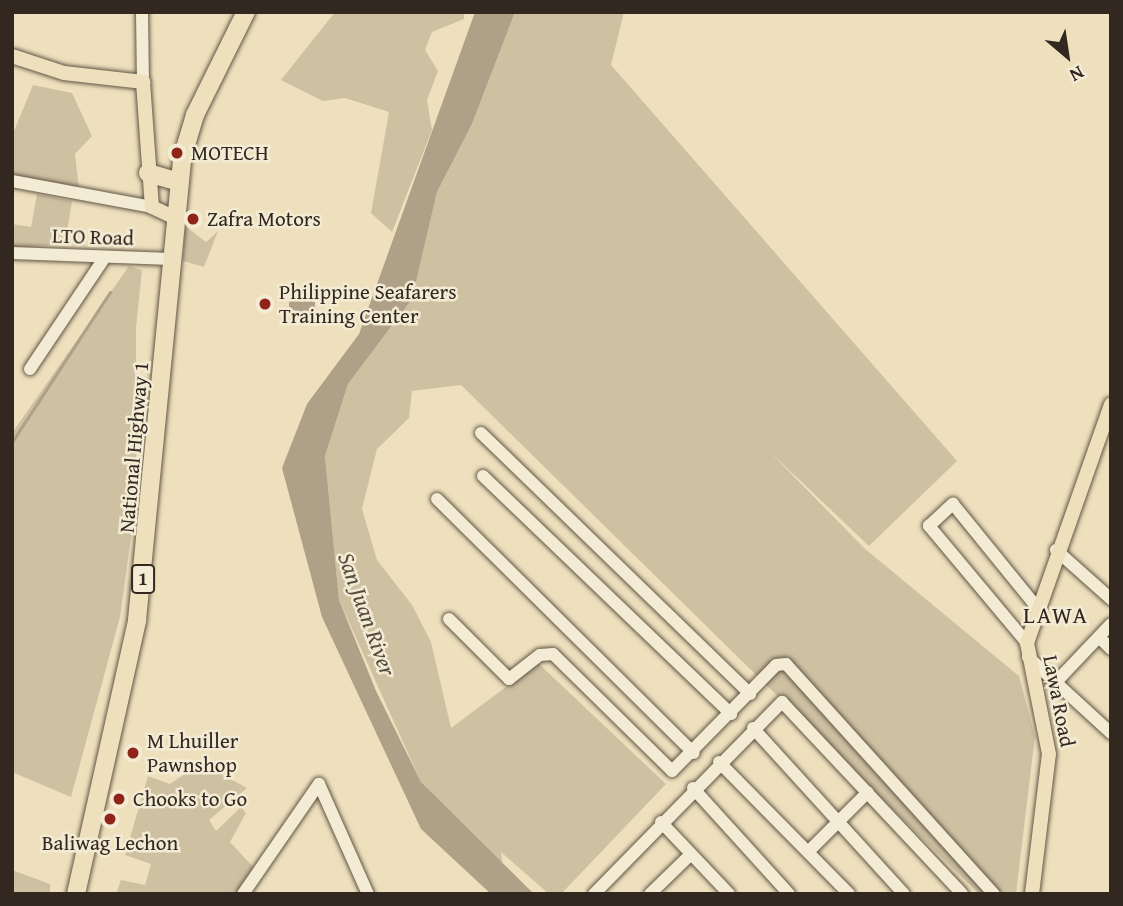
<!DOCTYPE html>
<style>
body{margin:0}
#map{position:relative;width:1123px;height:906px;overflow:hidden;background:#eee0bd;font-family:"Gentium Book Plus",serif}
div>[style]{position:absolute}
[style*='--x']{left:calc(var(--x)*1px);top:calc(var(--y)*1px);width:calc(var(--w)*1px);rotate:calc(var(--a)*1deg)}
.green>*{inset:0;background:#cec1a2}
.water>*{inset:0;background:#aea188}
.round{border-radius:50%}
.stream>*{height:2.5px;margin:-1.25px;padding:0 1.25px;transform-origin:1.25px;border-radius:1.25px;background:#aea188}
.roads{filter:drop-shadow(0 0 2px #615647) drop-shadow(0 0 2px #615647)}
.minor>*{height:12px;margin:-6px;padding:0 6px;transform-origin:6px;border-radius:6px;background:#f4ebd4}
.major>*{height:14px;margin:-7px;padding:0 7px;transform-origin:7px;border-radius:7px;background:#eee0bd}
.highway>*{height:18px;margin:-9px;padding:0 9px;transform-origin:9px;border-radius:9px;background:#eee0bd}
.dots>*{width:19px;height:19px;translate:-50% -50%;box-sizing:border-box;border:4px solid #f4ebd4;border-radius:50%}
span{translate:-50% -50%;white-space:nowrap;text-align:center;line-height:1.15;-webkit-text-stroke:5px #f4ebd4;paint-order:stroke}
.shield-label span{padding:2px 5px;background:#f4ebd4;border:2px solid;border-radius:5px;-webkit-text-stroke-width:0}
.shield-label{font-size:19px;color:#322820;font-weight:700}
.poi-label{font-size:21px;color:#322820}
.left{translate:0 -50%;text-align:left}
.street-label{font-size:21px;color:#322820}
.water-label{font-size:23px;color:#574c3f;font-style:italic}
.quarter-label{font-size:24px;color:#322820;letter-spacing:2px}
.frame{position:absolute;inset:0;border:14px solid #322820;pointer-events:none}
.north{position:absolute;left:1032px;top:21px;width:70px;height:70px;-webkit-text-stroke:5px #f4ebd4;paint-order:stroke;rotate:151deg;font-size:19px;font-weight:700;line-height:28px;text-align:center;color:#322820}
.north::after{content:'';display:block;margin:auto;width:24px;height:32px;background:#322820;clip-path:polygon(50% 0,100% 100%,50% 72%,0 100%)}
</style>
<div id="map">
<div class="green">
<i style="clip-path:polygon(335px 12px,464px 12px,464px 19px,432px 32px,425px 50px,438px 71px,427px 100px,432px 130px,392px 232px,371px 213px,389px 112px,345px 98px,323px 101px,281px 80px)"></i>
<i style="clip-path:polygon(515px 12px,624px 12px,611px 65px,957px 461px,869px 546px,769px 451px,864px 548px,1019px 676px,1035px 736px,1016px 894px,979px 894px,461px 385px,412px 391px,409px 418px,377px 449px,362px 509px,377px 560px,412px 605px,431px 642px,451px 728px,538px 663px,666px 784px,561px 894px,549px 894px,501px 852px,503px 868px,421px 782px,339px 600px,325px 456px,348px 384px,412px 299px,437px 192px,472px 124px)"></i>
<i style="clip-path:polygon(33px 85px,72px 93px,92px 136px,75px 154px,79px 189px,12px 187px,12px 136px)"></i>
<i style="clip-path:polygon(37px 194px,72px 201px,65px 244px,12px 248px,12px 224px,31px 227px)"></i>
<i style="clip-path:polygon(185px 226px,206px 242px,218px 231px,204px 267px,183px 261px)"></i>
<i style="clip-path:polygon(129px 266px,142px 270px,136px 327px,136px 501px,120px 617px,71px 797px,12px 772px,12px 433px)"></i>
<i style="clip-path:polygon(201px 763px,247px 788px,209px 820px,216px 831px,241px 807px,246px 813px,230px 842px,256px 870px,239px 894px,116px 894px,121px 880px,145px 885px,151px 864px,125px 855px,148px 776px,170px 784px)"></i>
<i style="clip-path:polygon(12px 870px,50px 884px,50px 894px,12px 894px)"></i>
</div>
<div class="water">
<i style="clip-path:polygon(475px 12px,515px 12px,472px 124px,437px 192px,412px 299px,348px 384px,325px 456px,339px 600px,376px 691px,421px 782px,534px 894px,491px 894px,421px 829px,322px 617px,282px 468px,307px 404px,359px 334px)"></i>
<i class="round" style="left:289px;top:291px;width:26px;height:26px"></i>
</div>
<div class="stream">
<i style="--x:12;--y:442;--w:179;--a:-56.8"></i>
</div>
<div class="roads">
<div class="minor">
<i style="--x:142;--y:12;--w:70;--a:89.2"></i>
<i style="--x:12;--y:181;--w:142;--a:10.5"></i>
<i style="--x:12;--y:253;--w:159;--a:2.2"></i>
<i style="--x:30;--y:369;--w:135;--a:-56.2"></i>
<i style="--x:481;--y:433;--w:375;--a:44.1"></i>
<i style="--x:483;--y:476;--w:344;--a:43.8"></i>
<i style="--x:437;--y:499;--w:361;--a:44.7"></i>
<i style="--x:1056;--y:550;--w:74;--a:41.7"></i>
<i style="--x:449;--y:619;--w:85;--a:45"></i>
<i style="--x:509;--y:679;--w:39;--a:-38"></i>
<i style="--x:540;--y:655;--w:13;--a:-4"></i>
<i style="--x:553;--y:654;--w:167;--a:44.5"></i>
<i style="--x:672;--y:771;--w:148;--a:-45.5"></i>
<i style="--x:776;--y:665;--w:10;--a:-6"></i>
<i style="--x:786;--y:664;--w:310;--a:47.9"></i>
<i style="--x:1099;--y:637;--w:17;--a:45"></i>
<i style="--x:1027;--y:643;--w:153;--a:-129.9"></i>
<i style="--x:929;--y:526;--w:33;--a:-43"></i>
<i style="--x:953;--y:504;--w:132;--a:50.9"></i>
<i style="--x:1028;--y:657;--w:113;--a:42.5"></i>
<i style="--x:1056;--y:682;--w:80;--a:-46.5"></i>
<i style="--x:753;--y:728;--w:224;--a:47.7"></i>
<i style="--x:719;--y:762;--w:185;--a:45.4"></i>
<i style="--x:319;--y:784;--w:120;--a:66"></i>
<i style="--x:693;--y:788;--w:143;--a:47.8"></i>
<i style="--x:661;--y:822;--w:99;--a:46.6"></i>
<i style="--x:809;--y:851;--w:83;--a:-45"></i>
<i style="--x:243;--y:894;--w:134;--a:-55.4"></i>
<i style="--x:594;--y:894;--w:269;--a:-45.6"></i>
<i style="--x:782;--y:702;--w:263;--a:46.8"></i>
<i style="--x:650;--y:894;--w:57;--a:-44.3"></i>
</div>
<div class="major">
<i style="--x:12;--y:56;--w:55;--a:18.1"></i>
<i style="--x:64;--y:73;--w:80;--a:6.5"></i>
<i style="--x:143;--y:82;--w:125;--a:85.9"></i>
<i style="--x:152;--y:207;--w:26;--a:25"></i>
<i style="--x:1032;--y:894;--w:141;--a:-83.1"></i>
<i style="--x:1049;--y:754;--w:113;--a:-101.2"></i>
<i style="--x:1027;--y:643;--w:253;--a:-70.6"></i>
</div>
<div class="highway">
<i style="--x:148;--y:173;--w:33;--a:16"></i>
<i style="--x:76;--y:894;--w:281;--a:-77.4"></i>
<i style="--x:137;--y:620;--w:467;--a:-84.4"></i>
<i style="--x:183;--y:155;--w:42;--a:-73.3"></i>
<i style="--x:195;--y:115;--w:115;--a:-63.7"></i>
</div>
</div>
<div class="dots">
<i style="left:177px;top:153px;background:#8f2418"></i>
<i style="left:193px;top:219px;background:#8f2418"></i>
<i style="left:265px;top:304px;background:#8f2418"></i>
<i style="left:133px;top:753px;background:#8f2418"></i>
<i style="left:119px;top:799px;background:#8f2418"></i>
<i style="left:110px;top:819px;background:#8f2418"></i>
</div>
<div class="shield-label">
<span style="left:143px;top:579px">1</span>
</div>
<div class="poi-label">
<span class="left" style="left:191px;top:153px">MOTECH</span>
<span class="left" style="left:207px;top:219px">Zafra Motors</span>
<span class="left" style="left:279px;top:304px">Philippine Seafarers<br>Training Center</span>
<span class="left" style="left:147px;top:753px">M Lhuiller<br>Pawnshop</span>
<span class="left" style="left:133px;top:799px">Chooks to Go</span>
<span style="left:110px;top:843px">Baliwag Lechon</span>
</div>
<div class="street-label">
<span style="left:93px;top:237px;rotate:2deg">LTO Road</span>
<span style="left:134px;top:447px;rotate:-85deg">National Highway 1</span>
<span style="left:1059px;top:701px;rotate:79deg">Lawa Road</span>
</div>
<div class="water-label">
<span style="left:367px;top:614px;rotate:70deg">San Juan River</span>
</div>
<div class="quarter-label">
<span style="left:1056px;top:615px">LAWA</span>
</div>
<div class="frame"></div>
<div class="north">N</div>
</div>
